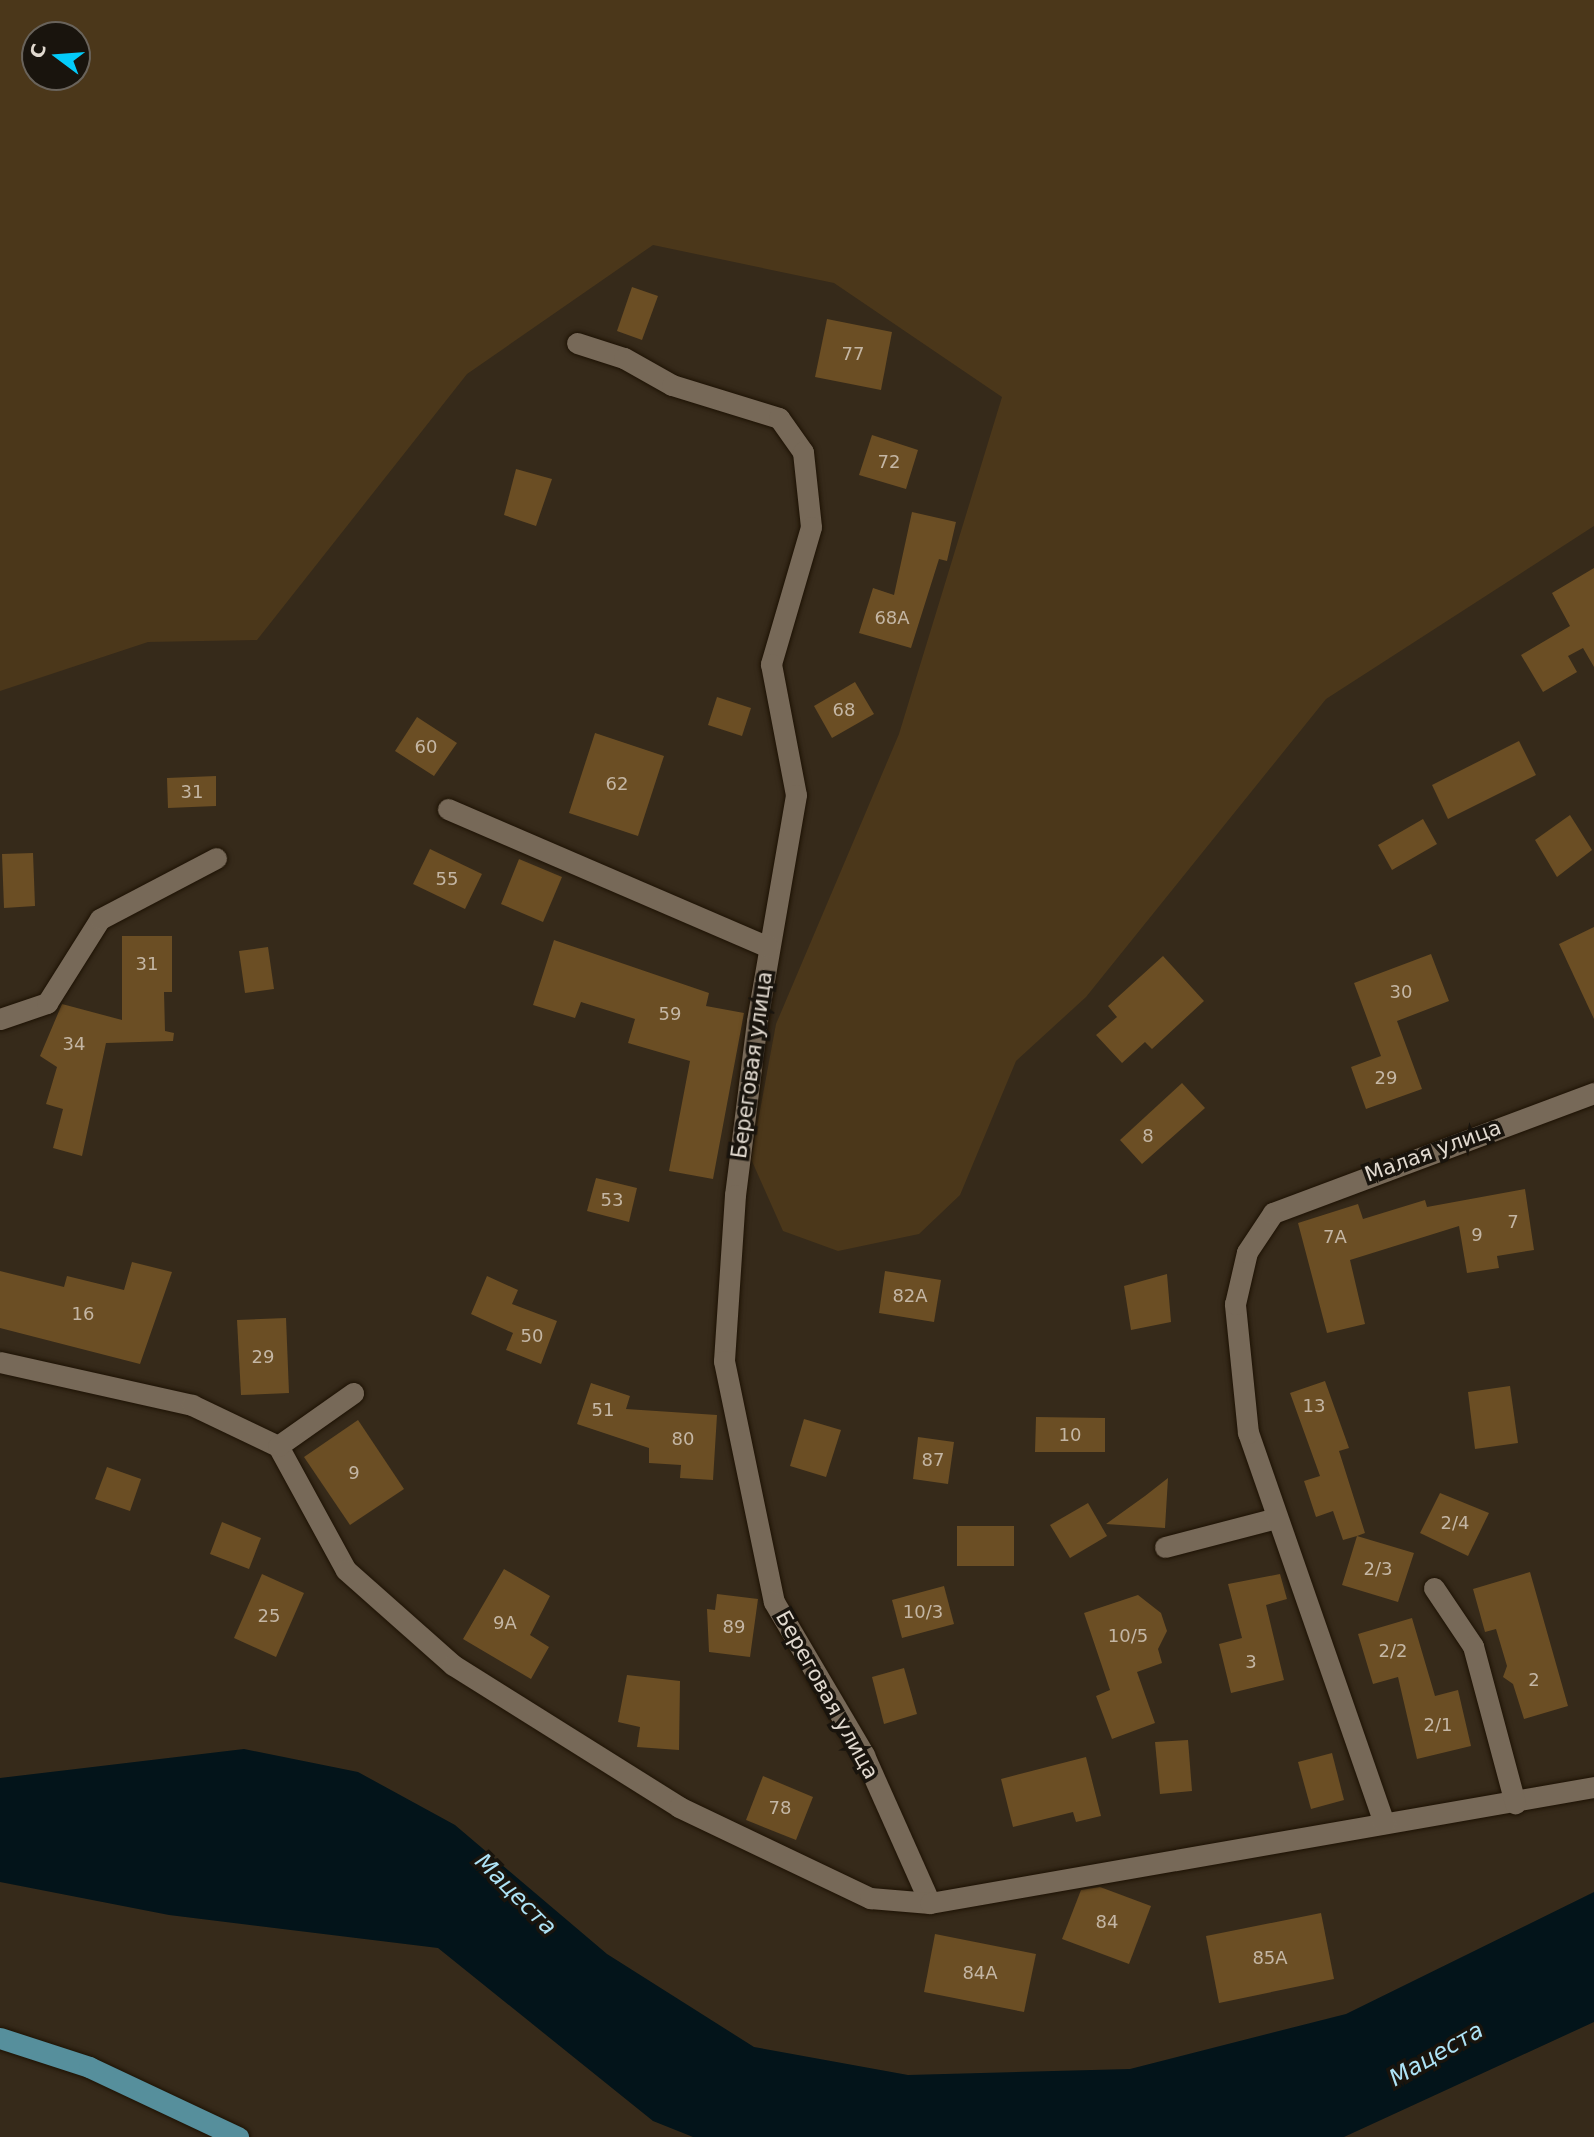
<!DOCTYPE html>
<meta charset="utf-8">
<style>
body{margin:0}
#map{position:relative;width:1594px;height:2137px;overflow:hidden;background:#362a1a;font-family:"DejaVu Sans",sans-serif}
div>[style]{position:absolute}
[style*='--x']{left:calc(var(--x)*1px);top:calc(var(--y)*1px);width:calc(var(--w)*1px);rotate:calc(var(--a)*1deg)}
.green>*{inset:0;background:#4b371a}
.water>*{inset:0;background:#03141a}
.building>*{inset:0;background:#6b4e24}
.roads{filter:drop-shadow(0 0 2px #1d1204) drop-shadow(0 0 2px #1d1204)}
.minor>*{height:21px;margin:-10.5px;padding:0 10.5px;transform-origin:10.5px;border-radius:10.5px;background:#776958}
.major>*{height:21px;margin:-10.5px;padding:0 10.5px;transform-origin:10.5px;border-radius:10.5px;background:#568f9c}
span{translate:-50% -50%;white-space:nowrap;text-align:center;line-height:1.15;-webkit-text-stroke:7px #19140d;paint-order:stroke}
.number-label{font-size:18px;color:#c4b6a4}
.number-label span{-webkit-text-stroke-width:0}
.street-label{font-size:21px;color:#e1d9cf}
.water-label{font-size:23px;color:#aee3f6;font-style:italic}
.north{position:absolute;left:21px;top:21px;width:70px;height:70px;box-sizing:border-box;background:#19140d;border:2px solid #69635b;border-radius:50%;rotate:286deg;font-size:19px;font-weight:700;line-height:28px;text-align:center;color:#e1d9cf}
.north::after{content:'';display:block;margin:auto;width:24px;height:32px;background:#04cbf9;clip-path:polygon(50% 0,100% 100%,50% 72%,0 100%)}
</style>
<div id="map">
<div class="green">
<i style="clip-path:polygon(evenodd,0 0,1594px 0,1594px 526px,1326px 699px,1086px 997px,1016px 1061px,960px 1195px,919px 1234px,838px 1251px,783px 1231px,751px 1159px,776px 1024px,899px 734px,1002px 397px,834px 283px,653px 245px,467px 374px,257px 640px,148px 642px,0 691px,0 0,35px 35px,77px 35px,77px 77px,35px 77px,35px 35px)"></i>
</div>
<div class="water">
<i style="clip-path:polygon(244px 1749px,358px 1772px,455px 1825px,607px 1954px,754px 2047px,908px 2075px,1130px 2069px,1346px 2014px,1594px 1892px,1594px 2022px,1344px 2137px,693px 2137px,653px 2121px,438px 1948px,169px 1915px,0 1882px,0 1778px)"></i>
</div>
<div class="building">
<i style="clip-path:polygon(632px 287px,658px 296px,642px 340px,617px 331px)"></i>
<i style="clip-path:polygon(827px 319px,892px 332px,881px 390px,815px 377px)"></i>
<i style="clip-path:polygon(872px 435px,918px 450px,906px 489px,859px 475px)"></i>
<i style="clip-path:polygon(516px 469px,552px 479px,536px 526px,504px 515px)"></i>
<i style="clip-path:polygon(912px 512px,956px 522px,947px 561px,939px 559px,911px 648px,859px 633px,873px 588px,894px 595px)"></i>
<i style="clip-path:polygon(1594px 568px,1594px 667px,1583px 648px,1568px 656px,1577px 672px,1543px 692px,1521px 655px,1570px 626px,1552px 593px)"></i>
<i style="clip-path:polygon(855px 682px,874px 714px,832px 738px,814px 706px)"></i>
<i style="clip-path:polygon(717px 697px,751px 708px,742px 736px,708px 725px)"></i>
<i style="clip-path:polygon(417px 717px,457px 743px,434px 776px,395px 751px)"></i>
<i style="clip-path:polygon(595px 733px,664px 756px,638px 836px,569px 813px)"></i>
<i style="clip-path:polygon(1519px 741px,1536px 775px,1448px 819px,1432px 785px)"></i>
<i style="clip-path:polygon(216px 776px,216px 806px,168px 808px,167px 778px)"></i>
<i style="clip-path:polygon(1570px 815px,1592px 850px,1557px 877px,1535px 840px)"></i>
<i style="clip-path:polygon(1423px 819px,1437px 844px,1392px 870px,1378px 845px)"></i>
<i style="clip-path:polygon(430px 849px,482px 874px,465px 909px,413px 884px)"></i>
<i style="clip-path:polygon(33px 853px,35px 906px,4px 908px,2px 854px)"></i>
<i style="clip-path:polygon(519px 859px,562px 877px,543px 922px,501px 904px)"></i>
<i style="clip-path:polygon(1594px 927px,1594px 1019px,1559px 944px)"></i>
<i style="clip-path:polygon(122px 936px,172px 936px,172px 992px,164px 992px,165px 1031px,174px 1033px,173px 1041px,106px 1043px,82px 1156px,53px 1148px,63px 1109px,46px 1104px,57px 1067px,40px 1056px,62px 1004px,122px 1020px)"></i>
<i style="clip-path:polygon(554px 940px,709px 993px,706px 1006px,744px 1013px,713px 1179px,669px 1171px,690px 1061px,628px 1043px,635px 1019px,581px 1002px,575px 1018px,533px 1005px)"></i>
<i style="clip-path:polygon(268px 947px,274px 989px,245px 993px,239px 951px)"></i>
<i style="clip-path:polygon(1431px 954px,1449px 1001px,1397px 1021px,1422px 1089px,1366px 1109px,1351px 1067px,1381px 1056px,1354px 983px)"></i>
<i style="clip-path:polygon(1163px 956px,1204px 1001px,1152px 1049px,1145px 1042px,1122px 1063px,1096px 1035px,1117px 1017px,1108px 1006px)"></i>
<i style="clip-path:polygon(1182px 1083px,1205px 1108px,1142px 1164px,1120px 1140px)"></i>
<i style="clip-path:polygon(596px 1178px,637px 1188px,629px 1222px,587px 1211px)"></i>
<i style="clip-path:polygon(1525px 1189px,1534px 1250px,1497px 1256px,1499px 1268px,1467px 1273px,1459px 1226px,1350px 1260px,1365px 1324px,1327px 1333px,1298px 1223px,1358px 1204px,1363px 1219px,1425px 1200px,1427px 1207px)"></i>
<i style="clip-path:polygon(132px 1262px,172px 1272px,140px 1364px,0 1328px,0 1271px,64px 1287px,67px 1276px,124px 1290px)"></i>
<i style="clip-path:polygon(885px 1271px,941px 1280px,934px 1322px,879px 1313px)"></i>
<i style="clip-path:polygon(1167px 1274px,1171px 1322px,1131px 1330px,1124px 1286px)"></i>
<i style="clip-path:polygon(487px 1276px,518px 1290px,512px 1304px,557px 1321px,541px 1364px,506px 1350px,513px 1333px,471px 1314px)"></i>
<i style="clip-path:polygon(286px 1318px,289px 1393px,241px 1395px,237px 1320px)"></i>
<i style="clip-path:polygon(1325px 1381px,1349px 1448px,1339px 1451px,1365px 1533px,1357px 1536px,1414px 1553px,1398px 1602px,1342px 1585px,1357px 1536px,1343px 1540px,1333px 1511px,1316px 1517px,1304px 1481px,1320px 1476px,1290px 1393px)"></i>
<i style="clip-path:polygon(591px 1383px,630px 1396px,626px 1409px,717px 1415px,713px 1480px,680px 1478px,681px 1465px,649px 1463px,649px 1448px,577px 1424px)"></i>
<i style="clip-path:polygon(1510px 1386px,1518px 1443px,1475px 1449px,1468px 1392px)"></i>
<i style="clip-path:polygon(1036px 1417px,1105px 1418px,1105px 1452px,1035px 1452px)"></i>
<i style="clip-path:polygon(804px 1419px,841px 1430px,826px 1477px,790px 1466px)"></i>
<i style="clip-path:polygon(358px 1420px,404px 1489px,350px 1525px,304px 1457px)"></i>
<i style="clip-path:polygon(918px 1437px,954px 1442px,948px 1484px,913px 1479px)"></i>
<i style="clip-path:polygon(107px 1467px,141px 1479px,130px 1511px,95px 1499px)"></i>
<i style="clip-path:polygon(1168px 1478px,1165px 1528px,1106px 1524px,1145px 1496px)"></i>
<i style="clip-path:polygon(1440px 1493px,1489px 1513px,1468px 1556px,1420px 1533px)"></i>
<i style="clip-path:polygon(1088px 1503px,1107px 1536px,1070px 1558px,1050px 1525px)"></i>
<i style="clip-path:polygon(222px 1522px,261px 1538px,249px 1569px,210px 1554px)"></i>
<i style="clip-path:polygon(957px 1526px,1014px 1526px,1014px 1566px,957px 1566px)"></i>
<i style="clip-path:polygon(504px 1569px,550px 1596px,530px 1635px,549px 1647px,531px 1679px,463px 1639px)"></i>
<i style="clip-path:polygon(1530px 1572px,1568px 1706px,1524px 1719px,1513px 1684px,1503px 1677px,1507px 1666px,1496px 1629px,1485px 1632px,1473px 1589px)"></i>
<i style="clip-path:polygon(262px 1574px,304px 1593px,276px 1657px,234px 1638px)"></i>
<i style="clip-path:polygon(1280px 1574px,1287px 1599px,1266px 1605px,1284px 1680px,1231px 1693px,1219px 1644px,1242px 1638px,1228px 1584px)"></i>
<i style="clip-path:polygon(944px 1586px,954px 1624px,902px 1638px,892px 1600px)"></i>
<i style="clip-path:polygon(717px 1594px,758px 1599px,750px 1657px,709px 1652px,707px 1609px,715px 1610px)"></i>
<i style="clip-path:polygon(1138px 1595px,1161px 1613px,1167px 1631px,1158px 1649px,1162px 1663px,1137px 1672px,1155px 1723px,1112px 1739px,1096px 1696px,1110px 1690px,1084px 1613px)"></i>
<i style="clip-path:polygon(1412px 1618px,1435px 1696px,1458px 1690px,1471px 1746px,1417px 1759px,1398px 1677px,1373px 1684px,1358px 1634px)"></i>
<i style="clip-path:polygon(904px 1668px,917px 1714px,884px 1724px,872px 1677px)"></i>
<i style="clip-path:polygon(627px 1675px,680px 1681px,679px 1750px,637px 1747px,640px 1727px,618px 1722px)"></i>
<i style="clip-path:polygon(1188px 1740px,1192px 1791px,1160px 1794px,1155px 1742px)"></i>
<i style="clip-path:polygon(1332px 1753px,1344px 1800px,1311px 1809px,1298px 1762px)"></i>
<i style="clip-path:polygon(1086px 1757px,1101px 1816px,1076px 1822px,1073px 1812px,1013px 1827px,1001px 1779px)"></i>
<i style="clip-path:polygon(763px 1776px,813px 1797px,796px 1840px,746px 1820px)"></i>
<i style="clip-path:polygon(1100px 1887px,1151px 1906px,1129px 1964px,1062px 1939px,1081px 1890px)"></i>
<i style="clip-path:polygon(1321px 1913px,1334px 1979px,1219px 2003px,1206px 1936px)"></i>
<i style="clip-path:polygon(935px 1934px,1036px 1954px,1024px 2012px,924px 1992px)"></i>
</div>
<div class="roads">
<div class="minor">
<i style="--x:577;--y:343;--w:49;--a:17.7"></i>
<i style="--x:624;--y:358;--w:55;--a:29.4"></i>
<i style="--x:672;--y:385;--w:112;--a:17.1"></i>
<i style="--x:779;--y:418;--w:42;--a:54.8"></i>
<i style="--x:803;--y:452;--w:75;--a:83.9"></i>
<i style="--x:811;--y:527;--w:143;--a:106.3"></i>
<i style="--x:771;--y:664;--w:133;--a:79.2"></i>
<i style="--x:796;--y:795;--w:229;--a:99.8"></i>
<i style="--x:757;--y:1021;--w:175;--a:97.2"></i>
<i style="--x:735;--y:1195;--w:166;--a:93.8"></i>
<i style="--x:724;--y:1361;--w:246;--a:78.3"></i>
<i style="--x:774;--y:1602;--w:178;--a:59.5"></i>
<i style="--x:864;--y:1755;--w:162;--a:66"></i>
<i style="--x:448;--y:809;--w:348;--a:23.3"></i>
<i style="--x:0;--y:1019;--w:50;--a:-18.8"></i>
<i style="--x:47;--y:1003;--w:99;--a:-57.8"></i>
<i style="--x:100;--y:919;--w:131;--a:-27.7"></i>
<i style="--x:0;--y:1362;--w:197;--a:12.6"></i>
<i style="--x:192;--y:1405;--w:95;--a:25.5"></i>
<i style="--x:278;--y:1446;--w:141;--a:61.3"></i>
<i style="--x:346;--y:1570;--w:143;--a:41.6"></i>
<i style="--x:453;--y:1665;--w:267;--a:32.1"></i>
<i style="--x:679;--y:1807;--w:212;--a:25.5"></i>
<i style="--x:870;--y:1898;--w:60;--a:4.8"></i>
<i style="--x:930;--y:1903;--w:674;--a:-9.91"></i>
<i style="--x:278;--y:1446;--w:92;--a:-35.2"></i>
<i style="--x:1165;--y:1547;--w:115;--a:-14.6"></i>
<i style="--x:1434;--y:1588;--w:70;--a:56.1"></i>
<i style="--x:1473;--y:1646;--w:163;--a:75"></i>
<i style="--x:1384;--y:1823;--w:413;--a:-109.2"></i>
<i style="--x:1248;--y:1433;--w:130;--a:-95.8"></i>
<i style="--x:1235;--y:1304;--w:53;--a:-77"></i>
<i style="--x:1247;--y:1252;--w:47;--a:-56.3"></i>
<i style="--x:1273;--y:1213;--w:343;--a:-20.5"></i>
</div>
<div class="major">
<i style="--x:0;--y:2038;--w:94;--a:18"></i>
<i style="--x:89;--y:2067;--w:165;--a:25.2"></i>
</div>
</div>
<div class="number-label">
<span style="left:853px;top:354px">77</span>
<span style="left:889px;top:462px">72</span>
<span style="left:892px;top:618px">68А</span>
<span style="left:844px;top:710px">68</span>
<span style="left:426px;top:747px">60</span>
<span style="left:617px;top:784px">62</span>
<span style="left:192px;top:792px">31</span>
<span style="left:447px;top:879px">55</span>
<span style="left:147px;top:964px">31</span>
<span style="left:1401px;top:992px">30</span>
<span style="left:670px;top:1014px">59</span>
<span style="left:74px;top:1044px">34</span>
<span style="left:1386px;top:1078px">29</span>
<span style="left:1148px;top:1136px">8</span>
<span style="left:612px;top:1200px">53</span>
<span style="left:1513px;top:1222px">7</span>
<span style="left:1477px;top:1235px">9</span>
<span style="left:1335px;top:1237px">7А</span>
<span style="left:910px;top:1296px">82А</span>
<span style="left:83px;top:1314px">16</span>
<span style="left:532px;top:1336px">50</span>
<span style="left:263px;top:1357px">29</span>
<span style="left:1314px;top:1406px">13</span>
<span style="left:603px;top:1410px">51</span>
<span style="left:1070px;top:1435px">10</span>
<span style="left:683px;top:1439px">80</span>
<span style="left:933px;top:1460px">87</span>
<span style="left:354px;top:1473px">9</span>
<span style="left:1455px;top:1523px">2/4</span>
<span style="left:1378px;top:1569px">2/3</span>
<span style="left:923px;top:1612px">10/3</span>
<span style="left:269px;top:1616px">25</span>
<span style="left:505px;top:1623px">9А</span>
<span style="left:734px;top:1627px">89</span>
<span style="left:1128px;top:1636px">10/5</span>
<span style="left:1393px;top:1651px">2/2</span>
<span style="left:1251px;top:1662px">3</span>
<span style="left:1534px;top:1680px">2</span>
<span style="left:1438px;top:1725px">2/1</span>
<span style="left:780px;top:1808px">78</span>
<span style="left:1107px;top:1922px">84</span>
<span style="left:1270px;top:1958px">85А</span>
<span style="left:980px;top:1973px">84А</span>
</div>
<div class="street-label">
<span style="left:752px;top:1065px;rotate:-82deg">Береговая улица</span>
<span style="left:1433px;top:1151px;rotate:-20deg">Малая улица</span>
<span style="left:827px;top:1695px;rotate:61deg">Береговая улица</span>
</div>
<div class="water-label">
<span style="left:516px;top:1894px;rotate:45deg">Мацеста</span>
<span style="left:1436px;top:2054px;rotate:-30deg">Мацеста</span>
</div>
<div class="north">С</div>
</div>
